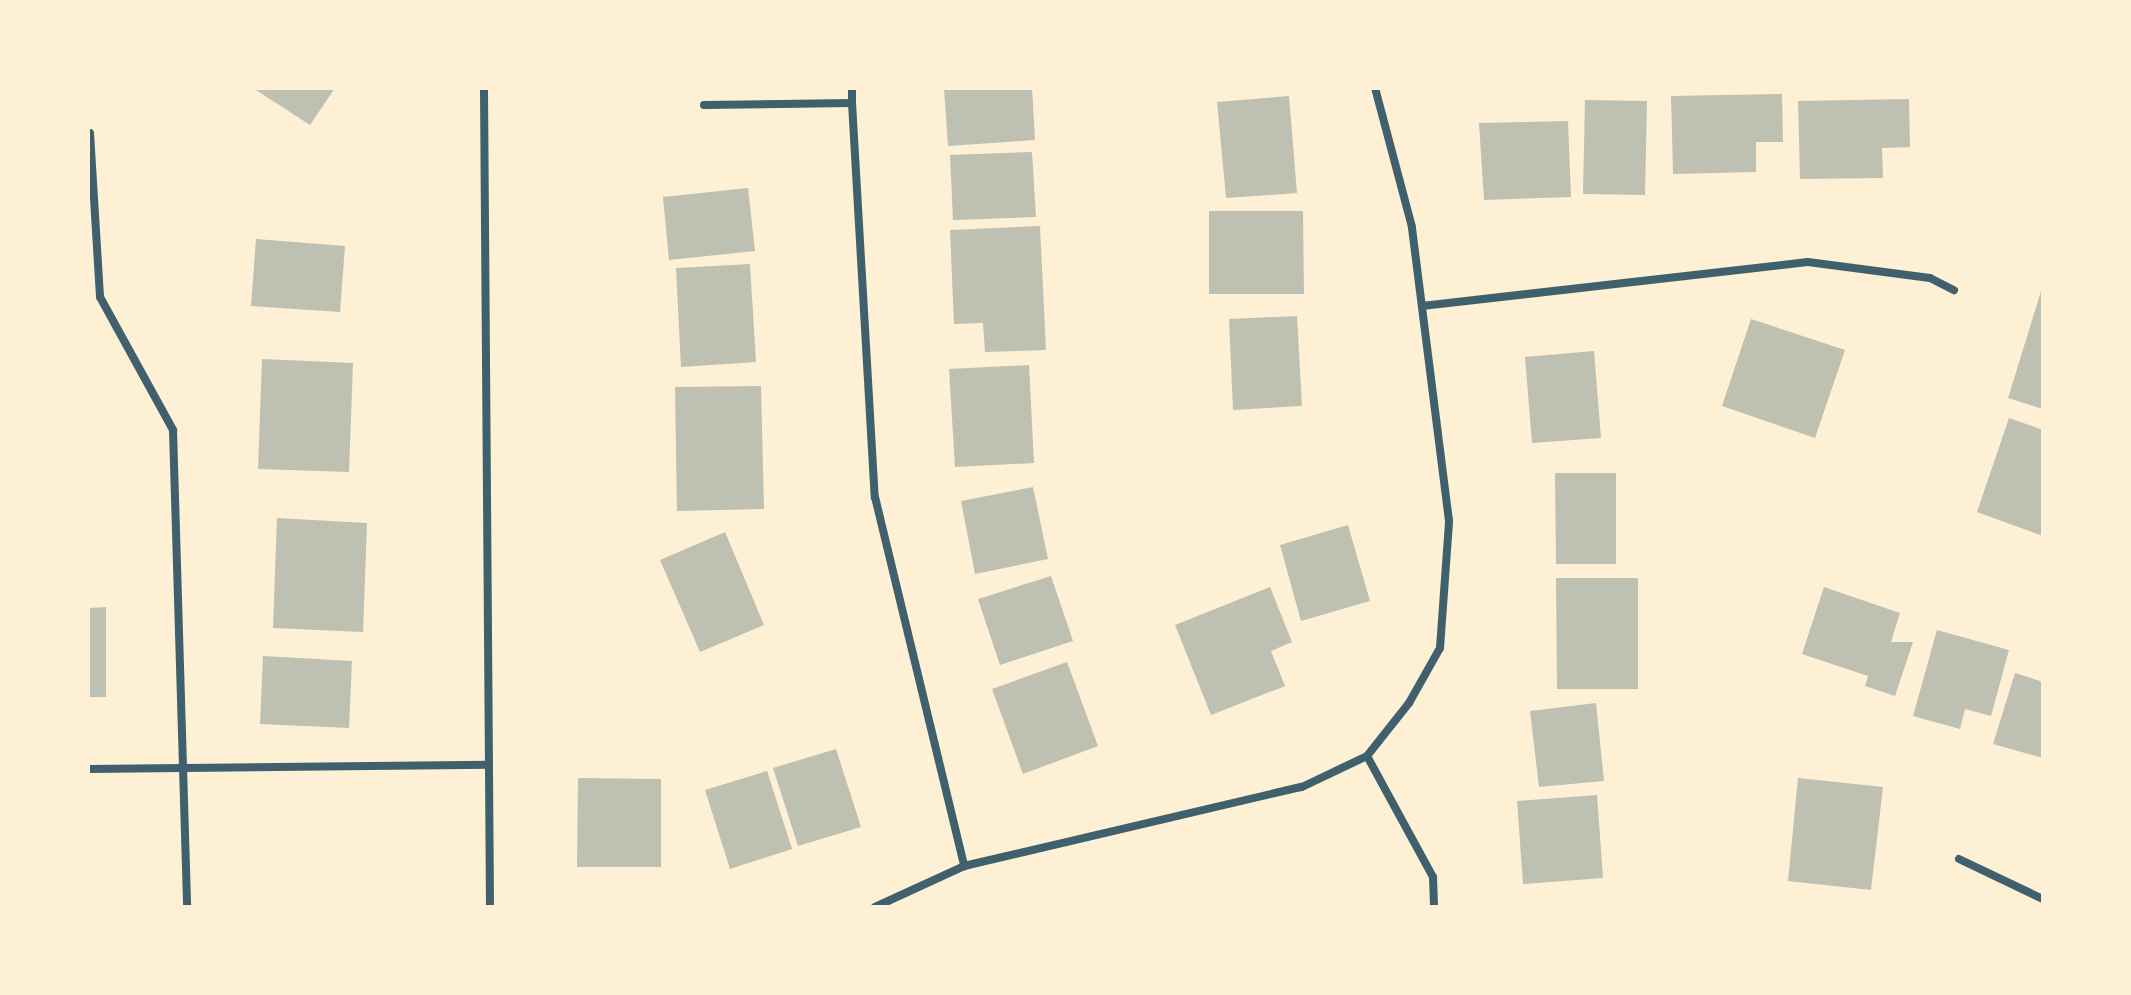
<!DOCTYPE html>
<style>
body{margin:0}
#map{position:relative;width:2131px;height:995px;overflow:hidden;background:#fdf0d5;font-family:"Titillium Web",sans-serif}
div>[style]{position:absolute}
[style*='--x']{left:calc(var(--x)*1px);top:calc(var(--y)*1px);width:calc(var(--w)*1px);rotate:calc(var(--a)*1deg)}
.building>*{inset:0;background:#bec0b2}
.minor>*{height:8px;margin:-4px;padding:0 4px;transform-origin:4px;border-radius:4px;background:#3f606c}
span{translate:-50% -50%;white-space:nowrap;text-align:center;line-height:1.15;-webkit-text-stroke:8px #fdf0d5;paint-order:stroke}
.frame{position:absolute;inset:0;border:90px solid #fdf0d5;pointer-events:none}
</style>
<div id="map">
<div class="building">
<i style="clip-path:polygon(253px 88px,335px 88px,310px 125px)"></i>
<i style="clip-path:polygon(944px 88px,1032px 88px,1035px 140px,948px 146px)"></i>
<i style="clip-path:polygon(1782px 94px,1783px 142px,1756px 142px,1756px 172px,1673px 174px,1671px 96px)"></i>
<i style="clip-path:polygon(1289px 96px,1297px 193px,1226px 198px,1217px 102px)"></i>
<i style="clip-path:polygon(1909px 99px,1910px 147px,1882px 148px,1883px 178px,1800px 179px,1798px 101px)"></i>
<i style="clip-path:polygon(1585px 100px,1647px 101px,1645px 195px,1583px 194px)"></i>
<i style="clip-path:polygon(1568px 121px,1571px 197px,1484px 200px,1479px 123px)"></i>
<i style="clip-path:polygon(1032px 152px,1036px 217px,953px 220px,950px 155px)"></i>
<i style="clip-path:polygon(748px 188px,755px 251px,669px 260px,663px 197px)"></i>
<i style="clip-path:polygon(1209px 211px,1303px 211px,1304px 294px,1209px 294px)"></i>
<i style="clip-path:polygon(1040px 226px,1046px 350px,985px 352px,983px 323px,954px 324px,950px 230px)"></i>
<i style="clip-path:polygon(256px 239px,345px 246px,340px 312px,251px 306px)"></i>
<i style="clip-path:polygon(750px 264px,756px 362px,681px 367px,676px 268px)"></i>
<i style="clip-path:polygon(2042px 288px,2043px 288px,2043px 409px,2008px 398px)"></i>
<i style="clip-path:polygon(1297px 316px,1302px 406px,1233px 410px,1229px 319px)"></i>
<i style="clip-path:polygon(1751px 319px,1845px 350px,1815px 438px,1722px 406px)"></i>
<i style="clip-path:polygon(1594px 351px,1601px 438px,1532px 443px,1525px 357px)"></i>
<i style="clip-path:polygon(262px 359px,353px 363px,349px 472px,258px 469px)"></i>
<i style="clip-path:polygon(1029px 365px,1034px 463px,955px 467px,949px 369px)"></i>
<i style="clip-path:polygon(761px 386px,764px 509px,677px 511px,675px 387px)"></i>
<i style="clip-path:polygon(2009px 418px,2043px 430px,2043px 536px,1977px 512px)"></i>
<i style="clip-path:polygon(1555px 473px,1616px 473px,1616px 564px,1556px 564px)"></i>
<i style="clip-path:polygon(1033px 487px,1048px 559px,975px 574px,961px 501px)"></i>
<i style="clip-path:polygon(277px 518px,367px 523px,363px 632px,273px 628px)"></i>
<i style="clip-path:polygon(1348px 525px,1370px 601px,1301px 621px,1280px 545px)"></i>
<i style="clip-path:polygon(725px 532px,764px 625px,700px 652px,660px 560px)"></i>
<i style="clip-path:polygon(1051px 576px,1073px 641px,1000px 665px,978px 599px)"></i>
<i style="clip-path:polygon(1556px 578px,1638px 578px,1638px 689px,1557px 689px)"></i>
<i style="clip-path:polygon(1270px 587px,1292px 642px,1271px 651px,1285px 686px,1211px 715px,1175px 625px)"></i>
<i style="clip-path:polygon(1824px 587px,1900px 613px,1891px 642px,1913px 642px,1895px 696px,1865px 686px,1868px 676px,1802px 654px)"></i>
<i style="clip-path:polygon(106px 607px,106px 697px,88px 697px,88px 608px)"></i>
<i style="clip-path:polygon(1937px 630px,2009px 650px,1991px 716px,1965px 709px,1960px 729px,1913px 716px)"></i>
<i style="clip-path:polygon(263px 656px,352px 661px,349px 728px,260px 724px)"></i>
<i style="clip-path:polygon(1067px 662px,1098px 746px,1023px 774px,992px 689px)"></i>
<i style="clip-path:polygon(2015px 673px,2043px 682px,2043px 758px,1993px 744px)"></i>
<i style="clip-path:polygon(1596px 703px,1604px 781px,1539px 787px,1530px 711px)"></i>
<i style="clip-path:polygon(836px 749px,861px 827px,798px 846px,773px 768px)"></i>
<i style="clip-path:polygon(767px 771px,792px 849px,730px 869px,705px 790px)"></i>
<i style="clip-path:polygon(578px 778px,661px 779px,661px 867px,577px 867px)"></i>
<i style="clip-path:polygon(1798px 778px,1883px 787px,1871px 890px,1788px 881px)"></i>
<i style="clip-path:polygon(1597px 795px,1603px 878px,1523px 884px,1517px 801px)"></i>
</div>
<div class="minor">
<i style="--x:484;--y:88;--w:819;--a:89.58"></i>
<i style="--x:852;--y:103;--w:15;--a:-90"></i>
<i style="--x:704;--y:105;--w:148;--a:-0.8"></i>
<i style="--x:852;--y:103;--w:395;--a:86.7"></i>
<i style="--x:875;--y:497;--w:380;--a:76.4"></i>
<i style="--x:90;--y:133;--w:164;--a:86.5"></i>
<i style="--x:100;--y:297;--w:152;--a:61.2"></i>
<i style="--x:173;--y:430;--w:477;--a:88.3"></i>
<i style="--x:1422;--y:306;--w:388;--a:-6.5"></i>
<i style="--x:1808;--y:262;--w:123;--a:7.5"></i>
<i style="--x:1930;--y:278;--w:27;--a:27"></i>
<i style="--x:1367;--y:756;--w:138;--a:61.4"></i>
<i style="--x:1433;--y:877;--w:30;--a:88"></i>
<i style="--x:88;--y:769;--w:401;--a:-0.6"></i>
<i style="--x:1959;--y:859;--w:93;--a:25.5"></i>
<i style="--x:875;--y:907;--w:98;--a:-24.7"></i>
<i style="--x:964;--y:866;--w:347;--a:-13.2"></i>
<i style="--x:1302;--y:787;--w:72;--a:-25.5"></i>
<i style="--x:1367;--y:756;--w:68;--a:-51.6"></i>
<i style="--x:1409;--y:703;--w:63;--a:-60.6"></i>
<i style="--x:1440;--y:648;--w:127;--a:-85.9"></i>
<i style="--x:1449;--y:521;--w:296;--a:-97.2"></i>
<i style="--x:1412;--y:227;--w:144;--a:-104.9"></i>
</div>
<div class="frame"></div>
</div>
